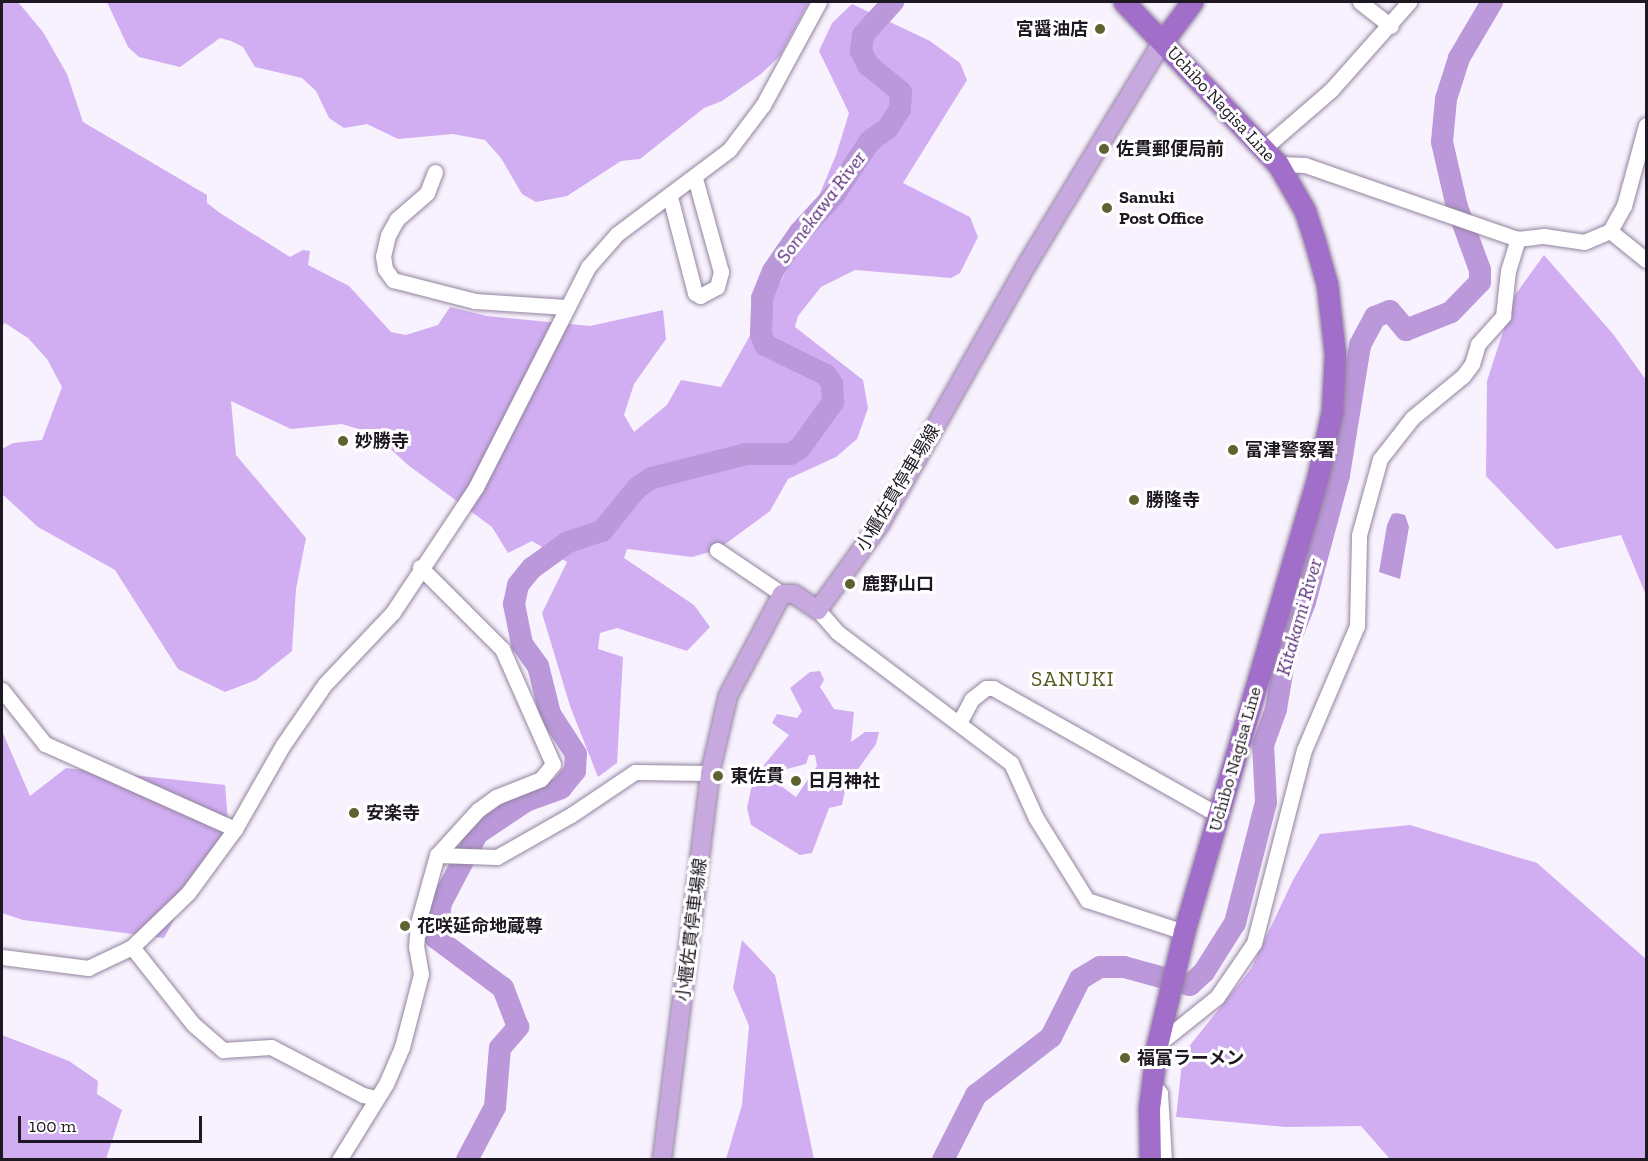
<!DOCTYPE html>
<meta charset="utf-8">
<style>
body{margin:0}
#map{position:relative;width:1648px;height:1161px;overflow:hidden;background:#f8f2fe;font-family:"Zilla Slab","Noto Sans JP",serif}
div>[style]{position:absolute}
[style*='--x']{left:calc(var(--x)*1px);top:calc(var(--y)*1px);width:calc(var(--w)*1px);rotate:calc(var(--a)*1deg)}
.forest>*{inset:0;background:#d1aef1}
.water>*{inset:0;background:#ba98d9}
.river>*{height:22px;margin:-11px;padding:0 11px;transform-origin:11px;border-radius:11px;background:#ba98d9}
.roads{filter:drop-shadow(0 0 2px #92849e) drop-shadow(0 0 2px #92849e)}
.minor>*{height:15px;margin:-7.5px;padding:0 7.5px;transform-origin:7.5px;border-radius:7.5px;background:#fff}
.major>*{height:18px;margin:-9px;padding:0 9px;transform-origin:9px;border-radius:9px;background:#c7a8df}
.highway>*{height:21px;margin:-10.5px;padding:0 10.5px;transform-origin:10.5px;border-radius:10.5px;background:#a16eca}
.dots>*{width:16px;height:16px;translate:-50% -50%;box-sizing:border-box;border:3px solid #fff;border-radius:50%}
span{translate:-50% -50%;white-space:nowrap;text-align:center;line-height:1.15;-webkit-text-stroke:6px #fff;paint-order:stroke}
.poi-label{font-size:18px;color:#1e1822;font-weight:700}
.right{translate:-100% -50%;text-align:right}
.left{translate:0 -50%;text-align:left}
.street-label{font-size:18px;color:#1e1822}
.water-label{font-size:20px;color:#592c79;font-style:italic}
.quarter-label{font-size:21px;color:#54571d;letter-spacing:1.5px}
.frame{position:absolute;inset:0;border:3px solid #1e1822;pointer-events:none}
.scale{position:absolute;left:18px;top:1116px;width:184px;height:27px;box-sizing:border-box;border:3px solid #1e1822;border-top:0;padding-left:8px;font-size:18px;line-height:21px;white-space:nowrap;color:#1e1822;-webkit-text-stroke:4px #fff;paint-order:stroke}
</style>
<div id="map">
<div class="forest">
<i style="clip-path:polygon(2px 2px,18px 2px,43px 32px,67px 74px,83px 122px,207px 195px,207px 203px,220px 213px,290px 257px,303px 250px,310px 251px,308px 265px,349px 286px,391px 332px,406px 335px,438px 325px,450px 307px,487px 316px,590px 326px,663px 310px,666px 339px,634px 384px,624px 415px,634px 432px,667px 405px,681px 380px,721px 387px,791px 263px,836px 155px,849px 113px,819px 51px,832px 23px,852px 4px,930px 41px,960px 63px,967px 80px,903px 183px,970px 217px,978px 237px,960px 273px,951px 278px,855px 270px,821px 287px,798px 316px,795px 327px,863px 380px,868px 408px,857px 439px,836px 457px,788px 479px,770px 511px,717px 550px,692px 557px,627px 549px,624px 558px,694px 605px,710px 627px,687px 651px,617px 628px,600px 633px,598px 649px,623px 657px,617px 763px,598px 777px,570px 706px,542px 613px,567px 562px,532px 541px,508px 553px,492px 527px,408px 465px,374px 434px,342px 424px,291px 429px,231px 401px,236px 455px,306px 538px,296px 589px,292px 651px,256px 680px,225px 692px,178px 669px,115px 570px,38px 527px,2px 494px,2px 449px,13px 443px,42px 440px,62px 387px,47px 359px,28px 338px,5px 323px,2px 326px)"></i>
<i style="clip-path:polygon(107px 2px,809px 2px,780px 56px,761px 74px,722px 101px,704px 108px,640px 159px,621px 161px,567px 196px,536px 202px,522px 194px,501px 158px,485px 140px,453px 134px,398px 139px,367px 124px,344px 128px,329px 118px,316px 91px,302px 78px,255px 67px,243px 47px,231px 41px,220px 38px,180px 67px,139px 57px,128px 47px)"></i>
<i style="clip-path:polygon(1544px 255px,1613px 334px,1646px 380px,1646px 595px,1621px 535px,1556px 549px,1486px 476px,1487px 381px,1515px 295px)"></i>
<i style="clip-path:polygon(evenodd,820px 671px,824px 680px,820px 687px,834px 709px,854px 712px,851px 742px,865px 732px,879px 732px,876px 744px,846px 786px,842px 805px,829px 808px,812px 853px,800px 855px,751px 825px,747px 808px,751px 789px,764px 765px,789px 735px,772px 723px,777px 714px,797px 718px,802px 711px,790px 688px,810px 672px,820px 671px,815px 755px,817px 766px,796px 797px,773px 780px,779px 771px,806px 764px,809px 755px,815px 755px)"></i>
<i style="clip-path:polygon(2px 731px,30px 796px,66px 768px,225px 785px,229px 834px,188px 893px,164px 938px,23px 920px,2px 913px)"></i>
<i style="clip-path:polygon(1410px 825px,1537px 863px,1646px 959px,1646px 1159px,1390px 1159px,1361px 1126px,1285px 1127px,1176px 1117px,1183px 1054px,1251px 969px,1293px 880px,1320px 834px)"></i>
<i style="clip-path:polygon(742px 940px,775px 975px,814px 1159px,726px 1159px,742px 1105px,749px 1026px,733px 988px)"></i>
<i style="clip-path:polygon(2px 1035px,69px 1061px,98px 1081px,97px 1094px,122px 1110px,106px 1159px,2px 1159px)"></i>
</div>
<div class="water">
<i style="clip-path:polygon(1397px 513px,1405px 515px,1409px 527px,1400px 579px,1379px 572px,1387px 525px,1392px 514px)"></i>
</div>
<div class="river">
<i style="--x:467;--y:1160;--w:60;--a:-62.2"></i>
<i style="--x:495;--y:1107;--w:59;--a:-85.2"></i>
<i style="--x:500;--y:1048;--w:28;--a:-49"></i>
<i style="--x:518;--y:1027;--w:42;--a:-111"></i>
<i style="--x:503;--y:988;--w:84;--a:-143.3"></i>
<i style="--x:436;--y:938;--w:35;--a:-82"></i>
<i style="--x:441;--y:903;--w:78;--a:-62.4"></i>
<i style="--x:477;--y:834;--w:59;--a:-34"></i>
<i style="--x:526;--y:801;--w:37;--a:-20"></i>
<i style="--x:561;--y:788;--w:22;--a:-51"></i>
<i style="--x:575;--y:771;--w:17;--a:-87"></i>
<i style="--x:576;--y:754;--w:48;--a:-123"></i>
<i style="--x:550;--y:714;--w:49;--a:-104"></i>
<i style="--x:538;--y:666;--w:27;--a:-126"></i>
<i style="--x:522;--y:644;--w:41;--a:-101.3"></i>
<i style="--x:514;--y:604;--w:19;--a:-78"></i>
<i style="--x:518;--y:585;--w:22;--a:-51"></i>
<i style="--x:532;--y:568;--w:44;--a:-35.8"></i>
<i style="--x:568;--y:542;--w:36;--a:-18"></i>
<i style="--x:602;--y:531;--w:55;--a:-50.9"></i>
<i style="--x:637;--y:488;--w:18;--a:-34"></i>
<i style="--x:652;--y:478;--w:97;--a:-14.3"></i>
<i style="--x:746;--y:454;--w:44;--a:0"></i>
<i style="--x:790;--y:454;--w:12;--a:-31"></i>
<i style="--x:800;--y:448;--w:57;--a:-54.3"></i>
<i style="--x:833;--y:402;--w:18;--a:-93"></i>
<i style="--x:832;--y:384;--w:11;--a:-124"></i>
<i style="--x:826;--y:375;--w:68;--a:-153.8"></i>
<i style="--x:765;--y:345;--w:12;--a:-110"></i>
<i style="--x:761;--y:334;--w:36;--a:-88"></i>
<i style="--x:762;--y:298;--w:29;--a:-68"></i>
<i style="--x:773;--y:271;--w:47;--a:-55.3"></i>
<i style="--x:800;--y:232;--w:50;--a:-47.4"></i>
<i style="--x:834;--y:195;--w:65;--a:-56.3"></i>
<i style="--x:870;--y:141;--w:22;--a:-36"></i>
<i style="--x:888;--y:128;--w:22;--a:-58"></i>
<i style="--x:900;--y:109;--w:17;--a:-87"></i>
<i style="--x:901;--y:92;--w:43;--a:-140.7"></i>
<i style="--x:868;--y:65;--w:16;--a:-117"></i>
<i style="--x:861;--y:51;--w:16;--a:-83"></i>
<i style="--x:863;--y:35;--w:45;--a:-47.7"></i>
<i style="--x:943;--y:1160;--w:73;--a:-63.1"></i>
<i style="--x:976;--y:1095;--w:95;--a:-37.7"></i>
<i style="--x:1051;--y:1037;--w:65;--a:-63.4"></i>
<i style="--x:1080;--y:979;--w:23;--a:-31"></i>
<i style="--x:1100;--y:967;--w:24;--a:0"></i>
<i style="--x:1124;--y:967;--w:68;--a:15.3"></i>
<i style="--x:1190;--y:985;--w:19;--a:-43"></i>
<i style="--x:1204;--y:972;--w:58;--a:-57.7"></i>
<i style="--x:1235;--y:923;--w:125;--a:-75.6"></i>
<i style="--x:1266;--y:802;--w:57;--a:-93"></i>
<i style="--x:1263;--y:745;--w:38;--a:-70"></i>
<i style="--x:1276;--y:709;--w:60;--a:-80.4"></i>
<i style="--x:1286;--y:650;--w:52;--a:-68.4"></i>
<i style="--x:1305;--y:602;--w:131;--a:-75"></i>
<i style="--x:1339;--y:475;--w:132;--a:-80.8"></i>
<i style="--x:1360;--y:345;--w:32;--a:-62"></i>
<i style="--x:1375;--y:317;--w:16;--a:-22"></i>
<i style="--x:1390;--y:311;--w:25;--a:50"></i>
<i style="--x:1406;--y:330;--w:48;--a:-21.8"></i>
<i style="--x:1451;--y:312;--w:42;--a:-46"></i>
<i style="--x:1480;--y:282;--w:12;--a:-90"></i>
<i style="--x:1480;--y:270;--w:67;--a:-110.1"></i>
<i style="--x:1457;--y:207;--w:67;--a:-103"></i>
<i style="--x:1442;--y:142;--w:43;--a:-84.7"></i>
<i style="--x:1446;--y:99;--w:43;--a:-72.4"></i>
<i style="--x:1459;--y:58;--w:65;--a:-59.5"></i>
</div>
<div class="roads">
<div class="minor">
<i style="--x:1360;--y:2;--w:39;--a:38"></i>
<i style="--x:1264;--y:148;--w:89;--a:-40.9"></i>
<i style="--x:1331;--y:90;--w:118;--a:-48.4"></i>
<i style="--x:1278;--y:164;--w:27;--a:2"></i>
<i style="--x:1305;--y:165;--w:225;--a:19.2"></i>
<i style="--x:1518;--y:239;--w:26;--a:-7"></i>
<i style="--x:1544;--y:236;--w:40;--a:8.5"></i>
<i style="--x:1584;--y:242;--w:28;--a:-23"></i>
<i style="--x:1610;--y:231;--w:29;--a:-61"></i>
<i style="--x:1624;--y:206;--w:84;--a:-74.8"></i>
<i style="--x:435;--y:172;--w:22;--a:111"></i>
<i style="--x:427;--y:193;--w:40;--a:139"></i>
<i style="--x:397;--y:219;--w:18;--a:119"></i>
<i style="--x:388;--y:235;--w:22;--a:103"></i>
<i style="--x:383;--y:256;--w:13;--a:81"></i>
<i style="--x:385;--y:269;--w:14;--a:54"></i>
<i style="--x:393;--y:280;--w:85;--a:14.4"></i>
<i style="--x:475;--y:301;--w:91;--a:3.8"></i>
<i style="--x:670;--y:197;--w:99;--a:75.4"></i>
<i style="--x:695;--y:293;--w:6;--a:31"></i>
<i style="--x:700;--y:296;--w:19;--a:-28"></i>
<i style="--x:717;--y:287;--w:16;--a:-75"></i>
<i style="--x:721;--y:272;--w:98;--a:-105.5"></i>
<i style="--x:1610;--y:231;--w:46;--a:38.9"></i>
<i style="--x:717;--y:550;--w:78;--a:34.1"></i>
<i style="--x:818;--y:610;--w:29;--a:49"></i>
<i style="--x:837;--y:632;--w:218;--a:37"></i>
<i style="--x:1011;--y:763;--w:60;--a:65.6"></i>
<i style="--x:1036;--y:818;--w:97;--a:58.1"></i>
<i style="--x:1087;--y:900;--w:102;--a:18.3"></i>
<i style="--x:2;--y:690;--w:69;--a:51.5"></i>
<i style="--x:45;--y:744;--w:208;--a:24.1"></i>
<i style="--x:959;--y:723;--w:27;--a:-62"></i>
<i style="--x:972;--y:699;--w:18;--a:-38"></i>
<i style="--x:986;--y:688;--w:7;--a:0"></i>
<i style="--x:993;--y:688;--w:258;--a:29.4"></i>
<i style="--x:437;--y:855;--w:60;--a:1.9"></i>
<i style="--x:497;--y:857;--w:85;--a:-29.6"></i>
<i style="--x:571;--y:815;--w:77;--a:-33.9"></i>
<i style="--x:635;--y:772;--w:75;--a:0.8"></i>
<i style="--x:132;--y:947;--w:98;--a:51.6"></i>
<i style="--x:193;--y:1024;--w:40;--a:41"></i>
<i style="--x:223;--y:1050;--w:48;--a:-3.6"></i>
<i style="--x:271;--y:1047;--w:104;--a:27.6"></i>
<i style="--x:363;--y:1095;--w:13;--a:13"></i>
<i style="--x:2;--y:957;--w:87;--a:7.3"></i>
<i style="--x:88;--y:968;--w:49;--a:-25.5"></i>
<i style="--x:132;--y:947;--w:78;--a:-44"></i>
<i style="--x:188;--y:893;--w:79;--a:-53.7"></i>
<i style="--x:235;--y:829;--w:97;--a:-60.3"></i>
<i style="--x:283;--y:745;--w:74;--a:-55.5"></i>
<i style="--x:325;--y:684;--w:99;--a:-46.6"></i>
<i style="--x:393;--y:612;--w:150;--a:-56.4"></i>
<i style="--x:476;--y:487;--w:247;--a:-63"></i>
<i style="--x:588;--y:267;--w:44;--a:-48.7"></i>
<i style="--x:617;--y:234;--w:140;--a:-36.9"></i>
<i style="--x:729;--y:150;--w:56;--a:-52.9"></i>
<i style="--x:763;--y:105;--w:117;--a:-61.5"></i>
<i style="--x:1157;--y:1045;--w:77;--a:-38.7"></i>
<i style="--x:1217;--y:997;--w:65;--a:-55.6"></i>
<i style="--x:1254;--y:943;--w:199;--a:-75.5"></i>
<i style="--x:1304;--y:750;--w:135;--a:-66.9"></i>
<i style="--x:1357;--y:626;--w:91;--a:-88.7"></i>
<i style="--x:1359;--y:535;--w:79;--a:-74.6"></i>
<i style="--x:1380;--y:459;--w:52;--a:-52"></i>
<i style="--x:1412;--y:418;--w:66;--a:-39.5"></i>
<i style="--x:1463;--y:376;--w:15;--a:-53"></i>
<i style="--x:1472;--y:364;--w:21;--a:-73"></i>
<i style="--x:1478;--y:344;--w:38;--a:-48"></i>
<i style="--x:1503;--y:316;--w:45;--a:-83.7"></i>
<i style="--x:1508;--y:271;--w:34;--a:-73"></i>
<i style="--x:1152;--y:1084;--w:12;--a:48"></i>
<i style="--x:1160;--y:1093;--w:67;--a:86.6"></i>
<i style="--x:339;--y:1160;--w:89;--a:-58.3"></i>
<i style="--x:386;--y:1084;--w:40;--a:-66.6"></i>
<i style="--x:402;--y:1047;--w:75;--a:-75.4"></i>
<i style="--x:421;--y:974;--w:27;--a:-100"></i>
<i style="--x:416;--y:947;--w:24;--a:-85"></i>
<i style="--x:418;--y:923;--w:71;--a:-74.4"></i>
<i style="--x:437;--y:855;--w:61;--a:-47.7"></i>
<i style="--x:478;--y:810;--w:22;--a:-36"></i>
<i style="--x:496;--y:797;--w:48;--a:-21.8"></i>
<i style="--x:541;--y:779;--w:19;--a:-51"></i>
<i style="--x:553;--y:764;--w:126;--a:-113.9"></i>
<i style="--x:502;--y:649;--w:116;--a:-135"></i>
</div>
<div class="major">
<i style="--x:662;--y:1160;--w:390;--a:-82.9"></i>
<i style="--x:710;--y:773;--w:79;--a:-76.8"></i>
<i style="--x:728;--y:696;--w:115;--a:-62.1"></i>
<i style="--x:782;--y:594;--w:12;--a:0"></i>
<i style="--x:794;--y:594;--w:29;--a:34"></i>
<i style="--x:818;--y:610;--w:106;--a:-54.2"></i>
<i style="--x:880;--y:524;--w:302;--a:-60.5"></i>
<i style="--x:1029;--y:261;--w:258;--a:-58.7"></i>
</div>
<div class="highway">
<i style="--x:1124;--y:2;--w:224;--a:46.5"></i>
<i style="--x:1278;--y:164;--w:54;--a:60.1"></i>
<i style="--x:1305;--y:211;--w:33;--a:72"></i>
<i style="--x:1315;--y:242;--w:44;--a:74.1"></i>
<i style="--x:1327;--y:284;--w:70;--a:83.5"></i>
<i style="--x:1335;--y:354;--w:57;--a:93"></i>
<i style="--x:1332;--y:411;--w:66;--a:102.2"></i>
<i style="--x:1318;--y:476;--w:475;--a:106.4"></i>
<i style="--x:1184;--y:932;--w:116;--a:103.4"></i>
<i style="--x:1157;--y:1045;--w:64;--a:97.2"></i>
<i style="--x:1149;--y:1108;--w:52;--a:88.9"></i>
<i style="--x:1163;--y:41;--w:49;--a:-53.4"></i>
</div>
</div>
<div class="dots">
<i style="left:1100px;top:29px;background:#5f6230"></i>
<i style="left:1104px;top:149px;background:#5f6230"></i>
<i style="left:1107px;top:208px;background:#5f6230"></i>
<i style="left:343px;top:441px;background:#5f6230"></i>
<i style="left:1233px;top:450px;background:#5f6230"></i>
<i style="left:1134px;top:500px;background:#5f6230"></i>
<i style="left:850px;top:584px;background:#5f6230"></i>
<i style="left:718px;top:776px;background:#5f6230"></i>
<i style="left:796px;top:781px;background:#5f6230"></i>
<i style="left:354px;top:813px;background:#5f6230"></i>
<i style="left:405px;top:926px;background:#5f6230"></i>
<i style="left:1125px;top:1058px;background:#5f6230"></i>
</div>
<div class="poi-label">
<span class="right" style="left:1088px;top:29px">宮醤油店</span>
<span class="left" style="left:1116px;top:149px">佐貫郵便局前</span>
<span class="left" style="left:1119px;top:208px">Sanuki<br>Post Office</span>
<span class="left" style="left:355px;top:441px">妙勝寺</span>
<span class="left" style="left:1245px;top:450px">富津警察署</span>
<span class="left" style="left:1146px;top:500px">勝隆寺</span>
<span class="left" style="left:862px;top:584px">鹿野山口</span>
<span class="left" style="left:730px;top:776px">東佐貫</span>
<span class="left" style="left:808px;top:781px">日月神社</span>
<span class="left" style="left:366px;top:813px">安楽寺</span>
<span class="left" style="left:417px;top:926px">花咲延命地蔵尊</span>
<span class="left" style="left:1137px;top:1058px">福富ラーメン</span>
</div>
<div class="street-label">
<span style="left:1221px;top:104px;rotate:47deg">Uchibo Nagisa Line</span>
<span style="left:898px;top:488px;rotate:-59deg">小櫃佐貫停車場線</span>
<span style="left:1235px;top:759px;rotate:-74deg">Uchibo Nagisa Line</span>
<span style="left:692px;top:930px;rotate:-83deg">小櫃佐貫停車場線</span>
</div>
<div class="water-label">
<span style="left:821px;top:207px;rotate:-53deg">Somekawa River</span>
<span style="left:1299px;top:617px;rotate:-74deg">Kitakami River</span>
</div>
<div class="quarter-label">
<span style="left:1073px;top:679px">SANUKI</span>
</div>
<div class="frame"></div>
<div class="scale">100 m</div>
</div>
